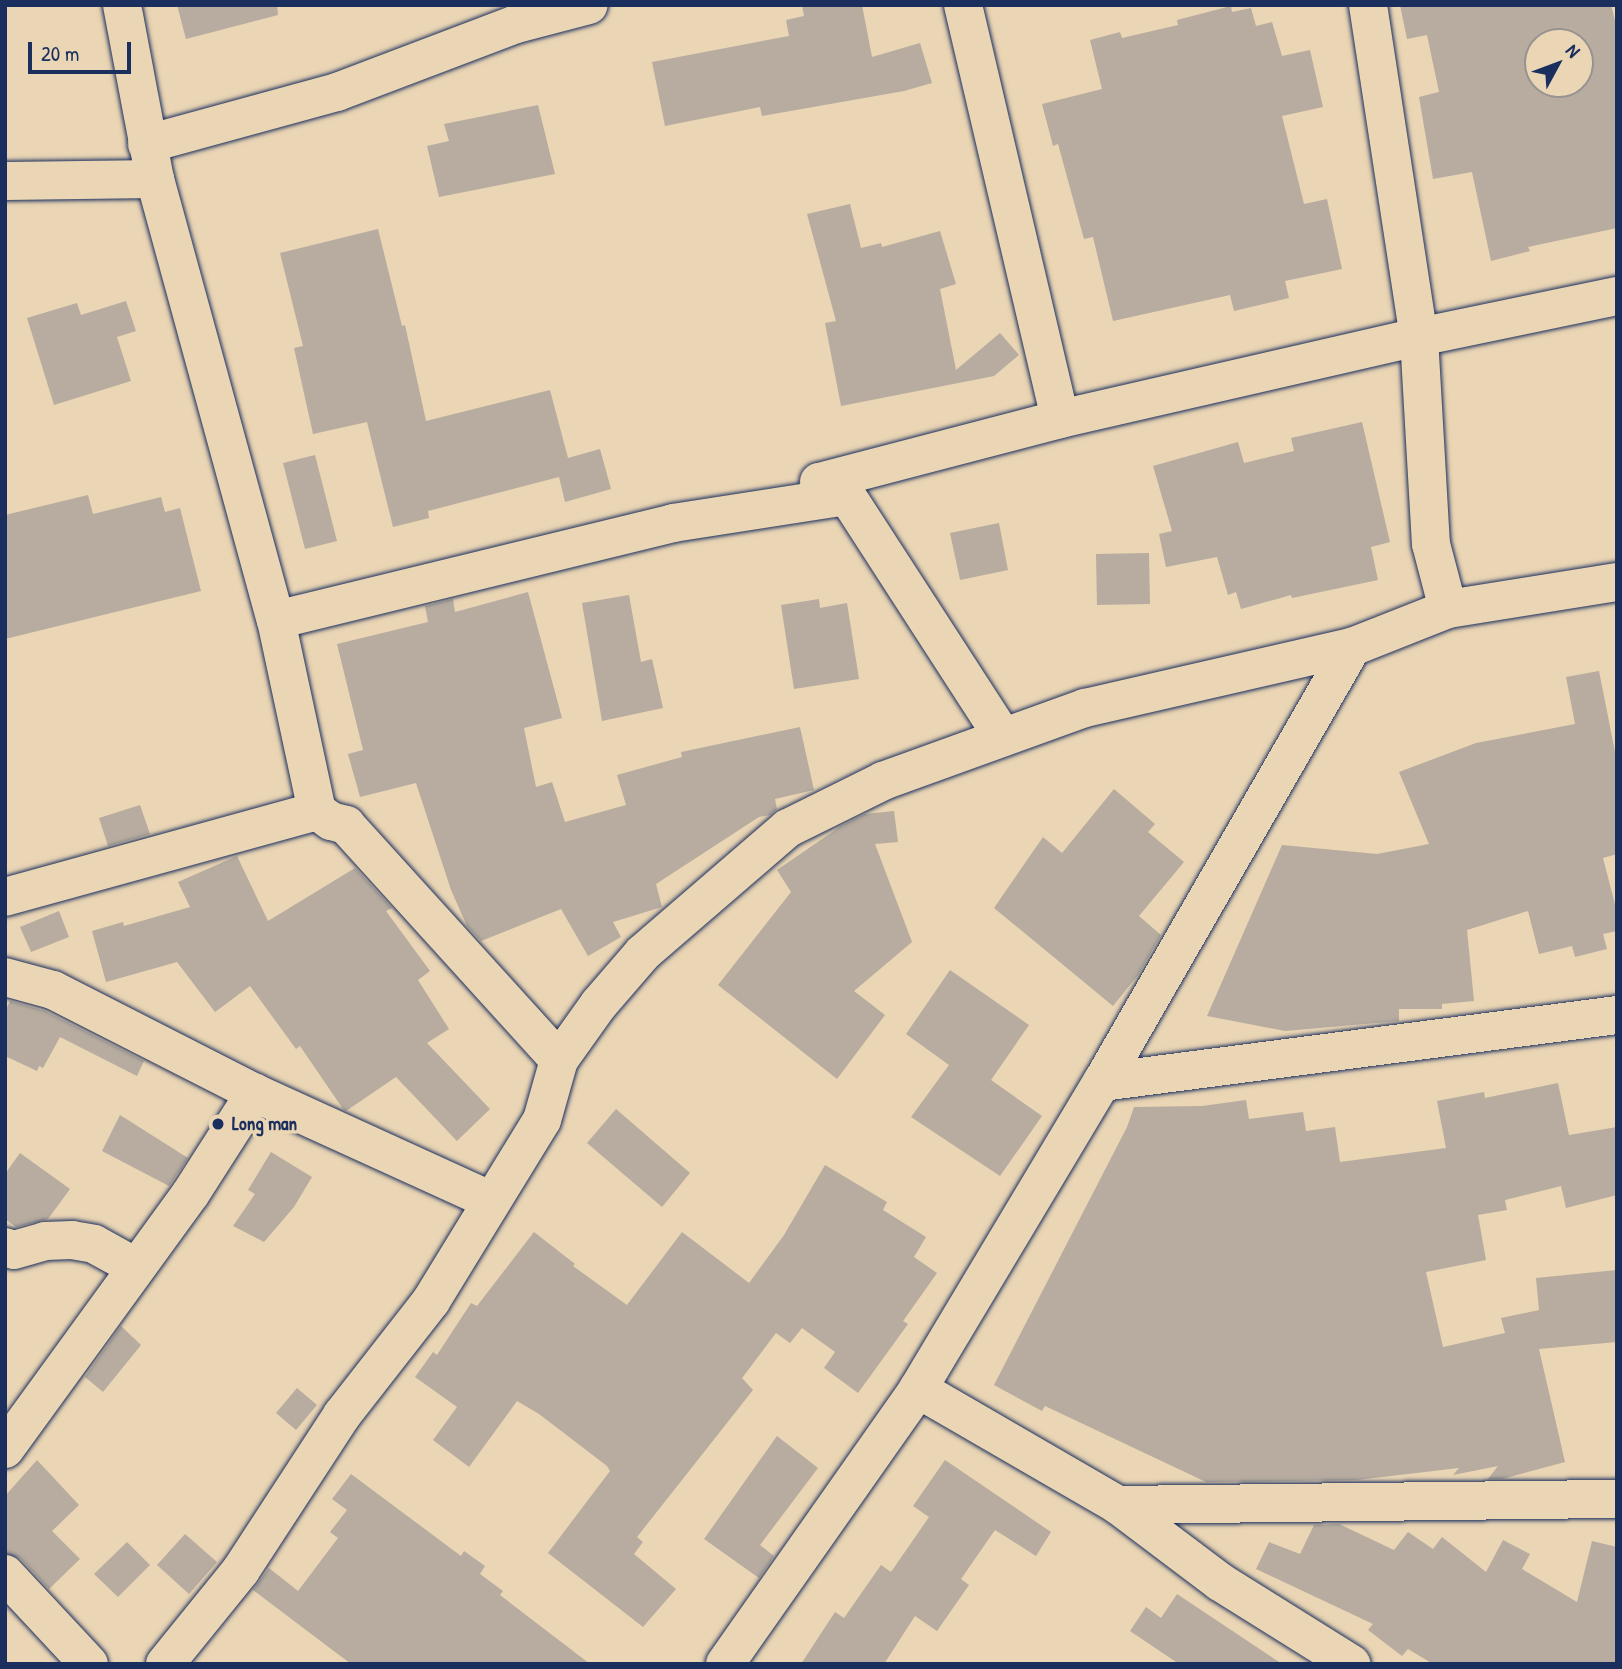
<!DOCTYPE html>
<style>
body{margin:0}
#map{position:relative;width:1622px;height:1669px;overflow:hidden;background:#ead5b4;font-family:"Patrick Hand",sans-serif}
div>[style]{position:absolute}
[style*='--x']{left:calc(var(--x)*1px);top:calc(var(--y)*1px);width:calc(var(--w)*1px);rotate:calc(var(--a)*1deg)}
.building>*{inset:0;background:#b7ac9f}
.roads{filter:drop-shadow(0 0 2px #1b2f5e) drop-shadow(0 0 2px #1b2f5e)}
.minor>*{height:38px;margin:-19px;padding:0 19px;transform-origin:19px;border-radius:19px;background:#ead5b4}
.dots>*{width:19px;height:19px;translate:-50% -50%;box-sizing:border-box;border:4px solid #ead5b4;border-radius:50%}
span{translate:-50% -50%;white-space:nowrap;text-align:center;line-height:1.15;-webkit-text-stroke:7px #ead5b4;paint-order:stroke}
.poi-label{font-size:19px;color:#1b2f5e;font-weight:700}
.left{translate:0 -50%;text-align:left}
.frame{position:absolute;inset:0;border:7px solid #1b2f5e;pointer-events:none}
.north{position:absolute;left:1524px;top:28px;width:70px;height:70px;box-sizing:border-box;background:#ead5b4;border:2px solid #979392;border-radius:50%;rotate:49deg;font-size:19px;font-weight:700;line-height:28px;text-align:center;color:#1b2f5e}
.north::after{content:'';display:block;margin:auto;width:24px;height:32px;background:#1b2f5e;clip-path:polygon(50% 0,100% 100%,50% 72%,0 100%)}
.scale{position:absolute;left:28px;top:42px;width:103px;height:32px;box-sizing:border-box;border:4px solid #1b2f5e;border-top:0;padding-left:9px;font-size:21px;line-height:24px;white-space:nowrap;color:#1b2f5e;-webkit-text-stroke:5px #ead5b4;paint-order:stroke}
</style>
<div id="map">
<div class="building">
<i style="clip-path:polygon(177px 5px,277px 5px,278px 15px,186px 39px)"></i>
<i style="clip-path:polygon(802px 5px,862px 5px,872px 57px,920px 43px,932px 83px,904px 91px,762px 116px,760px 107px,665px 126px,652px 62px,789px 36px,786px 20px,804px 16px)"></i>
<i style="clip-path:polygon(evenodd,1400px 5px,1611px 5px,1617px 28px,1617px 228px,1528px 247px,1530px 251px,1491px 261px,1472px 172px,1433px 179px,1419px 97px,1439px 92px,1427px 35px,1407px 39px,1400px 5px,1538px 42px,1580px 42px,1580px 84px,1538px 84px,1538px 42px)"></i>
<i style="clip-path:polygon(1231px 6px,1232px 12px,1251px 8px,1256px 26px,1272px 22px,1282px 56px,1310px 50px,1323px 107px,1282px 116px,1304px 204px,1327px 199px,1342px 269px,1285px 281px,1289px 298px,1234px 311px,1230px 295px,1113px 321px,1093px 237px,1084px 239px,1058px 144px,1053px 146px,1042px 104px,1102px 89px,1090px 40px,1120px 32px,1122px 38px,1178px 25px,1177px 20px)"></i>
<i style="clip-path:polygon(538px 105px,555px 174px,439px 197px,427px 146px,449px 141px,444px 124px)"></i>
<i style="clip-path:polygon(850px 204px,861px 248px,881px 243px,882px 247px,940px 231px,956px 284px,940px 289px,956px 370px,1000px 333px,1019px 355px,994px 376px,841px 406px,825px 323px,836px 321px,807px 214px)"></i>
<i style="clip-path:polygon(378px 229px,402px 326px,405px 325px,426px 421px,550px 390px,568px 458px,600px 449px,611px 489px,565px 502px,559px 477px,428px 511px,429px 518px,393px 527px,367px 422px,313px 434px,294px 348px,303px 346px,280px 253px)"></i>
<i style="clip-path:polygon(126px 301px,136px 331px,117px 337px,131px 381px,54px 405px,27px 318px,77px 303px,81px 315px)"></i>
<i style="clip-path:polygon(1362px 422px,1390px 542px,1371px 547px,1378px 580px,1292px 598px,1291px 595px,1241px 609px,1236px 592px,1228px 595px,1217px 557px,1166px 567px,1159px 534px,1172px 531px,1153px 466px,1238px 442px,1244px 463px,1294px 451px,1291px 438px)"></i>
<i style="clip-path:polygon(315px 455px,337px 541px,305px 549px,283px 463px)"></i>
<i style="clip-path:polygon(88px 495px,93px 514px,161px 497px,165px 512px,180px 508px,201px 591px,5px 639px,5px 515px)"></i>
<i style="clip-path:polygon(999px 523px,1008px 570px,960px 580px,950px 533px)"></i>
<i style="clip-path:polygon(1149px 553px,1150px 604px,1097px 605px,1096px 554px)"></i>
<i style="clip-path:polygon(528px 592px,562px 718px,524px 728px,536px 787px,552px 782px,565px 822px,626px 805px,617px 775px,682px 757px,681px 752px,800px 727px,814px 790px,775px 799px,777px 809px,770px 815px,759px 817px,656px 884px,662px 907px,613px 922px,621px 937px,588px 956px,561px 909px,481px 941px,467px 926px,451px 890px,416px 783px,360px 797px,348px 754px,363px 750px,337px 644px,428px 622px,425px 606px,453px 599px,455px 612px)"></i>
<i style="clip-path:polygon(629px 595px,641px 662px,652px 659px,663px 708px,602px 721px,582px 603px)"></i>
<i style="clip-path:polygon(819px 599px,820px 608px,847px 603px,859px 679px,794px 689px,781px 605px)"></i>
<i style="clip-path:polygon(1599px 671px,1617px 762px,1617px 854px,1603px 858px,1617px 912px,1617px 931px,1603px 934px,1607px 949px,1575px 957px,1572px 946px,1539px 954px,1528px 911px,1467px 930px,1474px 1001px,1442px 1004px,1442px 1009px,1399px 1009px,1399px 1021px,1285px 1031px,1207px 1016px,1282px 845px,1377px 854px,1429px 844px,1399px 772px,1476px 743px,1575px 724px,1566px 677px)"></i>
<i style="clip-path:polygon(1114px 789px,1155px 824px,1148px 832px,1184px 862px,1139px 916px,1161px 935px,1138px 975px,1113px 1006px,994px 908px,1043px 837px,1062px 853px)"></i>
<i style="clip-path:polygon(140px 805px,150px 834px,108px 846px,99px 818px)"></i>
<i style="clip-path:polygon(894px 811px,898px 842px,875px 844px,912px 942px,854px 991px,885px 1015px,837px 1079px,718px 985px,791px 892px,777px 870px,841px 826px,865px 814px)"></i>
<i style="clip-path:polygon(237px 856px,268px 921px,355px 868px,392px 908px,386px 911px,430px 971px,418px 980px,449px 1029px,427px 1043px,490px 1109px,457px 1141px,396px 1077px,346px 1111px,343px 1109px,300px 1046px,296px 1049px,250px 986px,215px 1012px,177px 962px,106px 982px,92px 931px,123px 922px,124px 926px,190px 907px,178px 882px)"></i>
<i style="clip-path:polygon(59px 911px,69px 937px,31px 952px,20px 927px)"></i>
<i style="clip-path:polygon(950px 970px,1029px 1025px,991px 1080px,1042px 1116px,1000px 1176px,911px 1117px,949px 1065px,906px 1034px)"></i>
<i style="clip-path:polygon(10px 1001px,45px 1011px,144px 1061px,137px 1076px,60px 1037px,43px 1068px,39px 1066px,37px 1071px,5px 1056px,5px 1012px)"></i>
<i style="clip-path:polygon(1558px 1083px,1569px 1135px,1617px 1127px,1617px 1195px,1566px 1208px,1561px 1186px,1505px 1200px,1507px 1210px,1478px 1215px,1486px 1260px,1426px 1272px,1443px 1347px,1505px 1333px,1501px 1318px,1539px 1310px,1536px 1278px,1617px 1270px,1617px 1342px,1539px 1349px,1565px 1462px,1502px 1479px,1488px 1479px,1498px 1466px,1453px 1475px,1459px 1468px,1357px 1480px,1206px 1482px,1045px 1406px,1042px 1411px,994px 1385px,1127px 1127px,1134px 1107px,1202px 1106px,1246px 1100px,1249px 1119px,1303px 1112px,1306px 1131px,1335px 1127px,1340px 1162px,1446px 1148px,1437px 1101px,1484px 1092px,1485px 1098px)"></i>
<i style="clip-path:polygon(616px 1109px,690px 1173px,662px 1207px,587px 1143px)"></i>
<i style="clip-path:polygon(120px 1115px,188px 1158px,169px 1186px,102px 1151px)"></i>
<i style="clip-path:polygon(271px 1152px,312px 1177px,294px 1207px,264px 1242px,233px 1226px,255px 1194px,248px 1190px)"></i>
<i style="clip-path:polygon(20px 1153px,70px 1189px,48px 1219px,16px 1227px,5px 1219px,5px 1174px)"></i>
<i style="clip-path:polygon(825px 1165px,887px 1202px,883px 1210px,926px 1237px,914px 1257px,937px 1273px,903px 1321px,908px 1324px,858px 1393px,824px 1368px,835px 1352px,802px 1328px,790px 1343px,776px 1333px,742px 1378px,753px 1390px,637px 1537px,643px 1542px,634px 1554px,676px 1589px,643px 1627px,548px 1553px,610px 1471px,607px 1466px,539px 1414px,517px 1401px,469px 1467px,433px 1440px,457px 1407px,415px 1377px,433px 1352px,437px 1355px,471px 1303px,477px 1306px,534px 1232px,575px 1264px,573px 1266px,627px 1305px,682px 1232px,749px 1283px,784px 1235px)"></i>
<i style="clip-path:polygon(121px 1326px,141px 1345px,103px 1392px,85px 1377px)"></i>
<i style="clip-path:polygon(297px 1388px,317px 1405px,296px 1430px,276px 1413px)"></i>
<i style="clip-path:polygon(777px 1436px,818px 1468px,760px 1545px,774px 1556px,759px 1578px,704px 1539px)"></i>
<i style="clip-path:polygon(37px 1460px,79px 1505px,52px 1531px,80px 1559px,49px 1589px,21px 1559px,5px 1553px,5px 1496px)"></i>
<i style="clip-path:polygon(945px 1460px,1051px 1532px,1036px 1556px,995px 1530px,961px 1579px,969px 1585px,937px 1631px,915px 1616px,884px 1664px,801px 1664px,835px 1612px,844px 1618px,881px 1565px,891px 1572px,929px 1517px,913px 1506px)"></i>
<i style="clip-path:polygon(351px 1474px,461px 1556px,464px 1551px,485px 1566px,480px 1574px,503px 1591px,500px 1595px,590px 1664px,351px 1664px,253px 1590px,269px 1568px,298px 1591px,338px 1538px,330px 1532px,347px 1510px,332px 1499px)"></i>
<i style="clip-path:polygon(1339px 1524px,1394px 1550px,1408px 1532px,1433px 1549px,1442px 1537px,1486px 1572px,1503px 1540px,1530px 1554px,1522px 1569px,1577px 1602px,1592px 1541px,1617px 1547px,1617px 1664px,1433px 1664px,1408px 1649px,1402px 1656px,1368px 1630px,1373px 1624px,1256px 1569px,1269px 1542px,1300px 1554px,1314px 1525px)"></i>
<i style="clip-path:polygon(185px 1534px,217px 1562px,189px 1594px,157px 1565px)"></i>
<i style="clip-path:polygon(127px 1542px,150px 1565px,118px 1597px,94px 1574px)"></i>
<i style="clip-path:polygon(1177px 1594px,1282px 1664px,1179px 1664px,1130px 1631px,1146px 1607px,1161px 1618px)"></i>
</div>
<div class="roads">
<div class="minor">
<i style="--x:122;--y:5;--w:177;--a:79.3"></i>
<i style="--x:155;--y:179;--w:457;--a:74.7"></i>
<i style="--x:276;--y:620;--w:195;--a:77.9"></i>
<i style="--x:317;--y:811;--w:17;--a:36"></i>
<i style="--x:331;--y:821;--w:16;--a:15"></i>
<i style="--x:346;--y:825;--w:317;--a:47.8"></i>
<i style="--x:963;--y:5;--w:425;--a:76.8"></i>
<i style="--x:1368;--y:5;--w:336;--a:81.3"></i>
<i style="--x:1419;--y:337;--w:207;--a:86.7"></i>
<i style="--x:1431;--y:544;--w:67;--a:75.3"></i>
<i style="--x:147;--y:144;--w:197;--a:-15.3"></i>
<i style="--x:337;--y:92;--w:191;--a:-20.8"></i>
<i style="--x:516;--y:24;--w:75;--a:-14.6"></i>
<i style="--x:5;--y:181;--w:150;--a:-0.8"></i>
<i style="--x:847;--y:496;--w:287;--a:57.1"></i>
<i style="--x:276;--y:620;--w:409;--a:-13.7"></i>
<i style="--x:673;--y:523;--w:176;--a:-8.8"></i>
<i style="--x:847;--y:496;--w:31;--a:-153"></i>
<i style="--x:819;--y:482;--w:249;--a:-14.6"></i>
<i style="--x:1060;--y:419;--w:368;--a:-12.9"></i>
<i style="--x:1419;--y:337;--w:202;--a:-11.7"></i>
<i style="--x:5;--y:897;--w:324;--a:-15.4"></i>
<i style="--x:5;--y:977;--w:50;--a:15.2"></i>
<i style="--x:53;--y:990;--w:227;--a:27"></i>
<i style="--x:255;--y:1093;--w:260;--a:24.5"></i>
<i style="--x:1102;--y:1082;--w:519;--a:-7.41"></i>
<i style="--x:5;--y:1247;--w:9;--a:18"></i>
<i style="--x:14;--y:1250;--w:32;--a:-16"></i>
<i style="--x:45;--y:1241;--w:27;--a:-2"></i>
<i style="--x:72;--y:1240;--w:22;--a:10"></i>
<i style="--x:94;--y:1244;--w:48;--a:28.7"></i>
<i style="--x:918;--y:1389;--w:231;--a:30.1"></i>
<i style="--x:1118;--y:1505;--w:499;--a:-0.7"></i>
<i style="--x:5;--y:1449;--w:316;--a:-54"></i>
<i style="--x:191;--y:1193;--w:119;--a:-57.4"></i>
<i style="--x:1118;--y:1505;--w:128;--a:37"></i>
<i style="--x:1220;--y:1582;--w:155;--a:32"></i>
<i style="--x:5;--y:1574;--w:123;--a:47"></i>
<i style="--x:165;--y:1664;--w:121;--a:-51"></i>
<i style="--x:241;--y:1570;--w:185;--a:-56.9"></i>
<i style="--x:342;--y:1415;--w:145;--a:-52"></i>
<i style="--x:431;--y:1301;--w:212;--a:-58.5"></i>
<i style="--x:542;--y:1120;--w:62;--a:-74.2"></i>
<i style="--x:559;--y:1060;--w:69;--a:-54.5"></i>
<i style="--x:599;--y:1004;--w:67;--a:-49.2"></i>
<i style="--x:643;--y:953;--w:191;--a:-40.8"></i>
<i style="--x:788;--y:828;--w:106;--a:-26.3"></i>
<i style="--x:883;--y:781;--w:215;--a:-19.9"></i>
<i style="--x:1085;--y:708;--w:274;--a:-12.9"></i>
<i style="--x:1352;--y:647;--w:103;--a:-21.6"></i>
<i style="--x:1448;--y:609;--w:171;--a:-9.1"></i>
<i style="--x:725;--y:1664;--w:336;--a:-54.9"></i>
<i style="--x:918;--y:1389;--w:358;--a:-59.1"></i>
<i style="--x:1102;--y:1082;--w:502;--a:-60.11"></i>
</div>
</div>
<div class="dots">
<i style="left:218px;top:1124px;background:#1b2f5e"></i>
</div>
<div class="poi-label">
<span class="left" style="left:232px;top:1124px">Long man</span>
</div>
<div class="frame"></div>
<div class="north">N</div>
<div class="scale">20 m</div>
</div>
